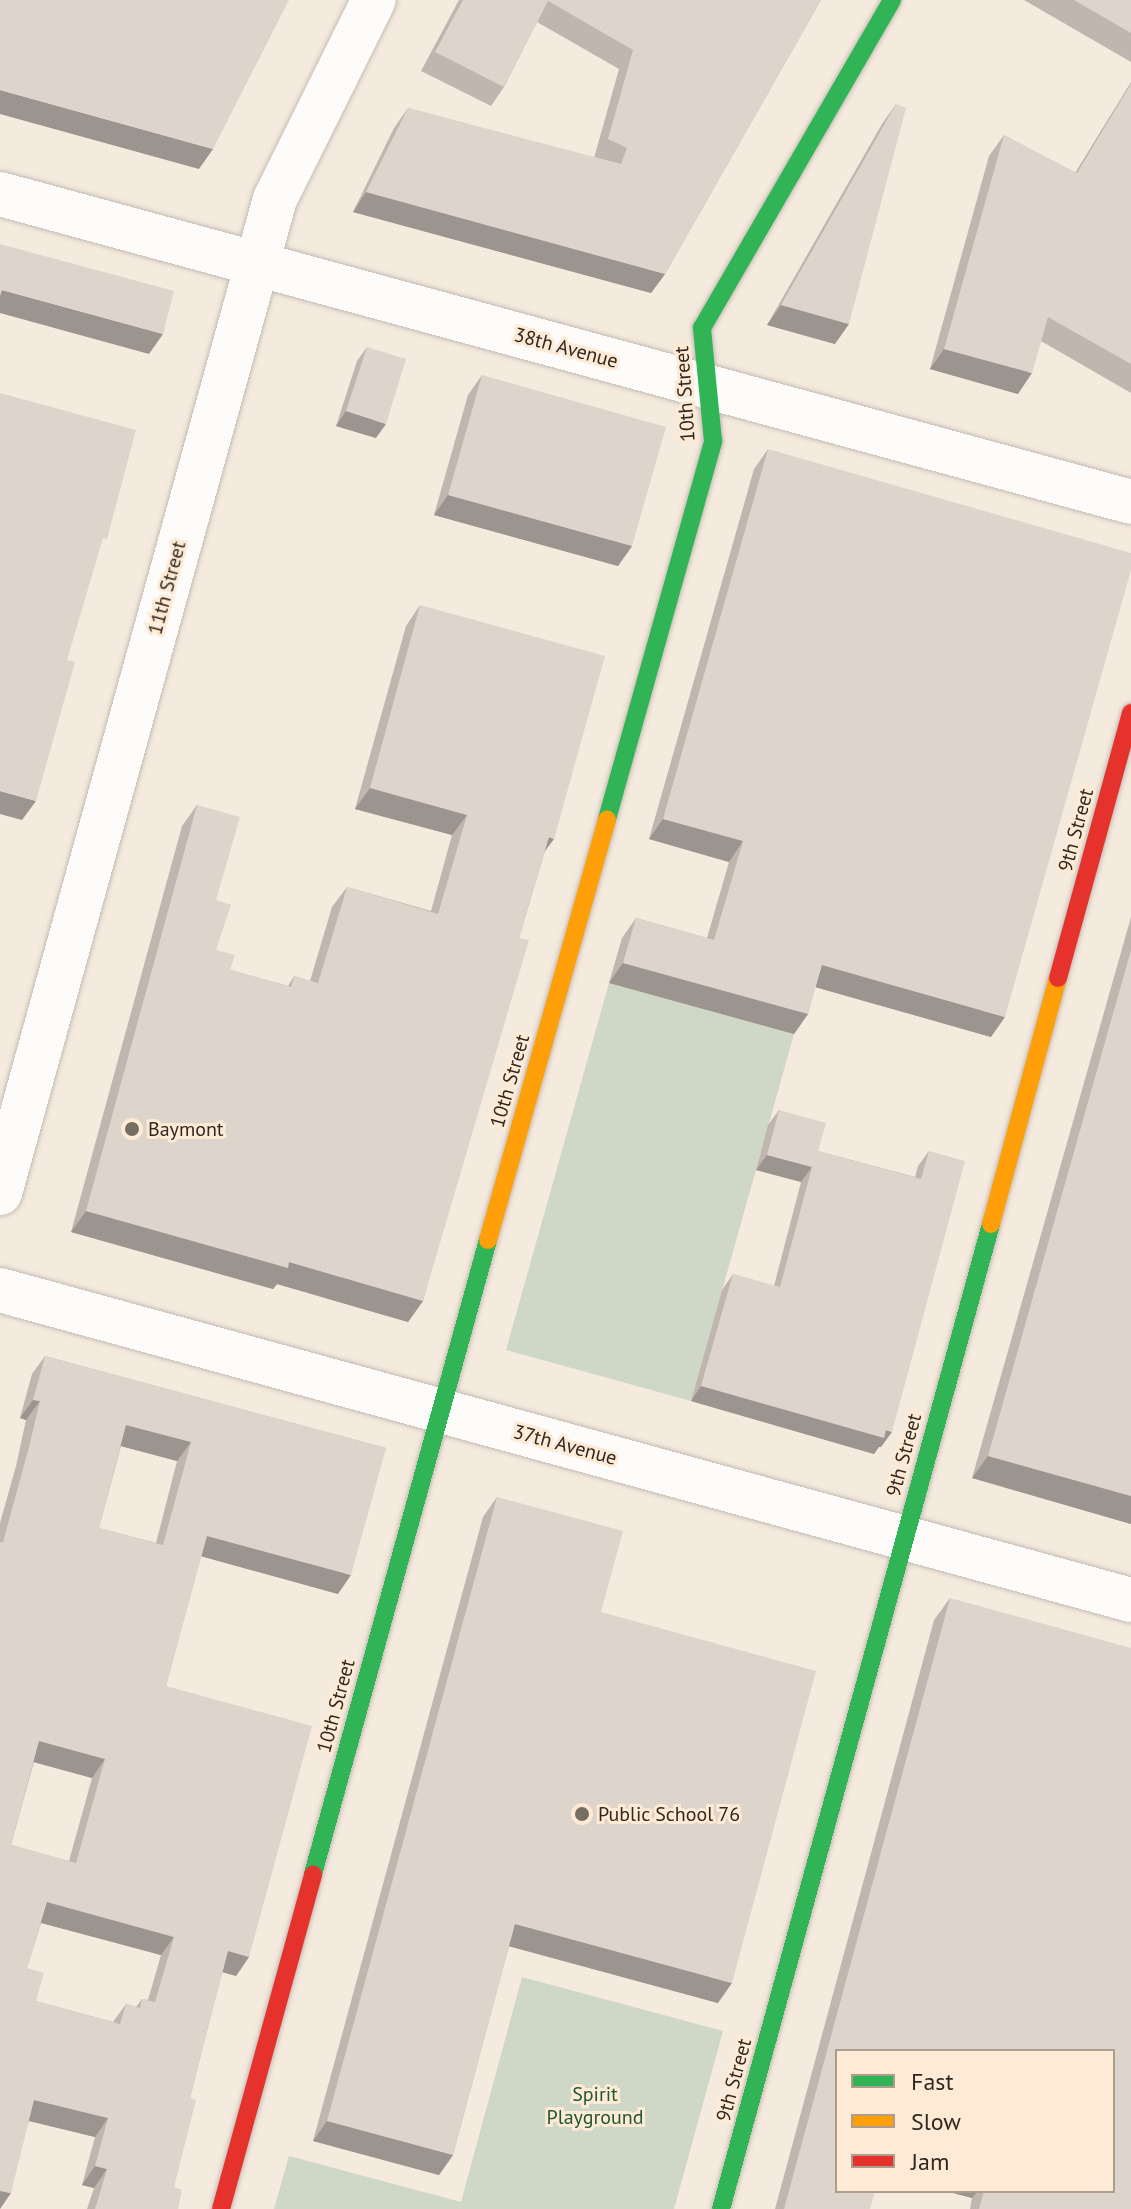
<!DOCTYPE html>
<style>
body{margin:0}
#map{position:relative;width:1131px;height:2209px;overflow:hidden;background:#f5eade;font-family:"PT Sans",sans-serif}
div>[style]{position:absolute}
[style*='--x']{left:calc(var(--x)*1px);top:calc(var(--y)*1px);width:calc(var(--w)*1px);rotate:calc(var(--a)*1deg)}
.green>*{inset:0;background:#cfd7c7}
.roads{filter:drop-shadow(0 0 2px #c4bcb3) drop-shadow(0 0 2px #c4bcb3)}
.street>*{height:44px;margin:-22px;padding:0 22px;transform-origin:22px;border-radius:22px;background:#fefcfa}
.fast>*{height:18px;margin:-9px;padding:0 9px;transform-origin:9px;border-radius:9px;background:#30b455}
.slow>*{height:18px;margin:-9px;padding:0 9px;transform-origin:9px;border-radius:9px;background:#ff9f0a}
.jam>*{height:18px;margin:-9px;padding:0 9px;transform-origin:9px;border-radius:9px;background:#e5322d}
.wall>*{inset:0;background:#beb6af}
.shaded-wall>*{inset:0;background:#9b948f}
.building>*{inset:0;background:#ddd4cc}
.dots>*{width:22px;height:22px;translate:-50% -50%;box-sizing:border-box;border:4px solid #feead5;border-radius:50%}
span{translate:-50% -50%;white-space:nowrap;text-align:center;line-height:1.15;-webkit-text-stroke:6px #feead5;paint-order:stroke}
.street-label{font-size:20px;color:#312921}
.poi-label{font-size:20px;color:#312921}
.left{translate:0 -50%;text-align:left}
.park-label{font-size:20px;color:#1f5730}
.legend{position:absolute;left:835px;top:2049px;width:280px;height:144px;box-sizing:border-box;background:#feead5;border:2px solid #ac9d8d;margin:0;padding:10px 14px;list-style:none;font-size:24px;color:#312921}
.legend li{display:flex;align-items:center;gap:16px;height:40px}
.legend b{width:40px;border:2px solid #ac9d8d}
</style>
<div id="map">
<div class="green">
<i style="clip-path:polygon(609px 983px,794px 1034px,691px 1401px,506px 1350px)"></i>
<i style="clip-path:polygon(522px 1977px,723px 2031px,674px 2209px,274px 2209px,289px 2156px,461px 2202px)"></i>
</div>
<div class="roads">
<div class="street">
<i style="--x:0;--y:194;--w:1172;--a:15.23"></i>
<i style="--x:0;--y:1193;--w:1031;--a:-74.54"></i>
<i style="--x:275;--y:199;--w:222;--a:-63.6"></i>
<i style="--x:0;--y:1290;--w:1173;--a:15.33"></i>
</div>
<div class="fast">
<i style="--x:607;--y:819;--w:393;--a:-74.3"></i>
<i style="--x:713;--y:441;--w:114;--a:-95.6"></i>
<i style="--x:702;--y:328;--w:379;--a:-59.9"></i>
<i style="--x:313;--y:1874;--w:658;--a:-74.57"></i>
<i style="--x:721;--y:2209;--w:1021;--a:-74.67"></i>
</div>
<div class="slow">
<i style="--x:991;--y:1224;--w:255;--a:-74.8"></i>
<i style="--x:488;--y:1240;--w:437;--a:-74.2"></i>
</div>
<div class="jam">
<i style="--x:1058;--y:978;--w:275;--a:-74.6"></i>
<i style="--x:221;--y:2209;--w:347;--a:-74.6"></i>
</div>
</div>
<div class="wall">
<i style="clip-path:polygon(459px 0,821px 0,665px 274px,651px 293px,353px 212px,394px 128px,408px 108px,594px 158px,619px 69px,537px 22px,504px 87px,491px 106px,421px 71px)"></i>
<i style="clip-path:polygon(1024px 0,1131px 0,1131px 62px)"></i>
<i style="clip-path:polygon(1131px 82px,1131px 393px,1041px 341px,1018px 394px,930px 369px,989px 156px,1004px 135px,1075px 173px)"></i>
<i style="clip-path:polygon(896px 104px,835px 344px,767px 325px,882px 124px)"></i>
<i style="clip-path:polygon(367px 347px,376px 438px,336px 426px,357px 361px)"></i>
<i style="clip-path:polygon(482px 375px,632px 546px,618px 566px,434px 515px,468px 395px)"></i>
<i style="clip-path:polygon(768px 449px,991px 1037px,815px 987px,808px 1014px,794px 1034px,609px 983px,622px 938px,636px 918px,707px 938px,729px 862px,649px 839px,754px 469px)"></i>
<i style="clip-path:polygon(420px 605px,545px 851px,519px 938px,423px 1301px,408px 1322px,277px 1284px,273px 1289px,71px 1232px,182px 826px,197px 805px,216px 900px,216px 950px,230px 970px,288px 986px,294px 976px,310px 981px,332px 907px,347px 887px,431px 911px,452px 835px,355px 809px,406px 626px)"></i>
<i style="clip-path:polygon(1131px 917px,1131px 1524px,972px 1478px)"></i>
<i style="clip-path:polygon(779px 1110px,818px 1151px,915px 1177px,918px 1166px,929px 1151px,881px 1447px,879px 1447px,874px 1454px,691px 1401px,722px 1290px,733px 1274px,774px 1286px,801px 1182px,756px 1170px,768px 1125px)"></i>
<i style="clip-path:polygon(evenodd,45px 1356px,386px 1448px,338px 1594px,201px 1556px,166px 1686px,249px 1957px,236px 1976px,222px 1972px,190px 2098px,174px 2187px,178px 2209px,87px 2209px,94px 2188px,82px 2185px,95px 2137px,29px 2121px,0 2209px,0 1523px,16px 1466px,26px 1420px,20px 1418px,32px 1374px,45px 1356px,121px 1446px,177px 1461px,156px 1543px,99px 1528px,121px 1446px,45px 1356px,34px 1762px,92px 1778px,69px 1861px,11px 1845px,34px 1762px,45px 1356px,41px 1923px,161px 1955px,148px 2000px,142px 1999px,136px 2007px,126px 2004px,113px 2022px,36px 2001px,27px 1968px,41px 1923px)"></i>
<i style="clip-path:polygon(497px 1497px,601px 1612px,718px 2003px,509px 1946px,453px 2155px,439px 2175px,313px 2141px,483px 1517px)"></i>
<i style="clip-path:polygon(950px 1598px,1131px 2209px,970px 2209px,972px 2198px,953px 2193px,953px 2191px,1113px 2191px,837px 2051px,870px 2209px,775px 2209px,934px 1620px)"></i>
</div>
<div class="shaded-wall">
<i style="clip-path:polygon(0 90px,213px 149px,199px 169px,0 114px)"></i>
<i style="clip-path:polygon(366px 192px,665px 274px,651px 293px,353px 212px)"></i>
<i style="clip-path:polygon(2px 290px,163px 334px,149px 354px,0 313px,0 293px)"></i>
<i style="clip-path:polygon(781px 305px,849px 324px,835px 344px,767px 325px)"></i>
<i style="clip-path:polygon(944px 349px,1032px 373px,1018px 394px,930px 369px)"></i>
<i style="clip-path:polygon(346px 411px,386px 424px,376px 438px,336px 426px)"></i>
<i style="clip-path:polygon(448px 495px,632px 546px,618px 566px,434px 515px)"></i>
<i style="clip-path:polygon(370px 788px,467px 815px,452px 835px,355px 809px)"></i>
<i style="clip-path:polygon(0 791px,36px 801px,22px 820px,0 814px)"></i>
<i style="clip-path:polygon(663px 819px,743px 841px,729px 862px,649px 839px)"></i>
<i style="clip-path:polygon(549px 837px,554px 839px,539px 859px)"></i>
<i style="clip-path:polygon(623px 963px,808px 1014px,794px 1034px,609px 983px)"></i>
<i style="clip-path:polygon(822px 965px,1005px 1017px,991px 1037px,808px 985px)"></i>
<i style="clip-path:polygon(767px 1155px,812px 1167px,801px 1182px,756px 1170px)"></i>
<i style="clip-path:polygon(86px 1211px,289px 1262px,423px 1301px,408px 1322px,277px 1284px,273px 1289px,71px 1232px)"></i>
<i style="clip-path:polygon(701px 1386px,886px 1430px,892px 1432px,881px 1447px,879px 1447px,874px 1454px,691px 1401px)"></i>
<i style="clip-path:polygon(33px 1400px,40px 1401px,26px 1420px,20px 1418px)"></i>
<i style="clip-path:polygon(126px 1425px,191px 1442px,177px 1461px,113px 1444px)"></i>
<i style="clip-path:polygon(988px 1456px,1131px 1496px,1131px 1524px,972px 1478px)"></i>
<i style="clip-path:polygon(207px 1536px,351px 1575px,338px 1594px,193px 1554px)"></i>
<i style="clip-path:polygon(39px 1741px,105px 1759px,92px 1778px,26px 1760px)"></i>
<i style="clip-path:polygon(47px 1902px,174px 1937px,161px 1955px,34px 1921px)"></i>
<i style="clip-path:polygon(515px 1924px,732px 1983px,718px 2003px,501px 1944px)"></i>
<i style="clip-path:polygon(228px 1951px,249px 1957px,236px 1976px,215px 1970px)"></i>
<i style="clip-path:polygon(34px 2100px,108px 2118px,95px 2137px,21px 2119px)"></i>
<i style="clip-path:polygon(327px 2121px,453px 2155px,439px 2175px,313px 2141px)"></i>
<i style="clip-path:polygon(95px 2166px,107px 2169px,94px 2188px,82px 2185px)"></i>
<i style="clip-path:polygon(0 2191px,11px 2193px,0 2209px)"></i>
<i style="clip-path:polygon(954px 2191px,978px 2191px,972px 2198px,953px 2193px)"></i>
</div>
<div class="building">
<i style="clip-path:polygon(0 0,289px 0,213px 149px,0 90px)"></i>
<i style="clip-path:polygon(463px 0,821px 0,665px 274px,366px 192px,408px 108px,621px 164px,627px 148px,608px 139px,633px 50px,548px 1px,504px 87px,435px 52px)"></i>
<i style="clip-path:polygon(1074px 0,1131px 0,1131px 33px)"></i>
<i style="clip-path:polygon(1131px 84px,1131px 364px,1048px 317px,1032px 373px,944px 349px,1004px 135px,1077px 173px)"></i>
<i style="clip-path:polygon(896px 104px,906px 108px,849px 324px,781px 305px)"></i>
<i style="clip-path:polygon(0 244px,174px 291px,163px 334px,2px 290px,0 296px)"></i>
<i style="clip-path:polygon(367px 347px,406px 359px,386px 424px,346px 411px)"></i>
<i style="clip-path:polygon(482px 375px,666px 427px,632px 546px,448px 495px)"></i>
<i style="clip-path:polygon(0 393px,136px 430px,107px 539px,103px 538px,67px 660px,75px 662px,36px 801px,0 791px)"></i>
<i style="clip-path:polygon(768px 449px,1131px 553px,1131px 570px,1005px 1017px,822px 965px,808px 1014px,623px 963px,636px 918px,714px 940px,743px 841px,663px 819px)"></i>
<i style="clip-path:polygon(420px 605px,605px 656px,554px 839px,549px 837px,519px 938px,529px 940px,423px 1301px,289px 1262px,288px 1268px,86px 1211px,197px 805px,240px 817px,216px 900px,231px 905px,216px 950px,235px 955px,230px 970px,291px 987px,294px 976px,318px 983px,347px 887px,438px 914px,467px 815px,370px 788px)"></i>
<i style="clip-path:polygon(1131px 950px,1131px 1496px,988px 1456px)"></i>
<i style="clip-path:polygon(779px 1110px,826px 1123px,818px 1151px,921px 1179px,929px 1151px,965px 1161px,892px 1432px,886px 1430px,884px 1438px,701px 1386px,733px 1274px,780px 1287px,812px 1167px,767px 1155px)"></i>
<i style="clip-path:polygon(evenodd,45px 1356px,386px 1448px,351px 1575px,207px 1536px,166px 1686px,312px 1726px,249px 1957px,228px 1951px,190px 2098px,196px 2100px,174px 2187px,182px 2190px,178px 2209px,95px 2209px,107px 2169px,95px 2166px,108px 2118px,34px 2100px,11px 2193px,0 2191px,0 1542px,3px 1542px,29px 1447px,40px 1401px,33px 1400px,45px 1356px,126px 1425px,191px 1442px,163px 1545px,99px 1528px,126px 1425px,45px 1356px,39px 1741px,105px 1759px,76px 1863px,11px 1845px,39px 1741px,45px 1356px,47px 1902px,174px 1937px,155px 2002px,142px 1999px,140px 2008px,126px 2004px,120px 2024px,36px 2001px,44px 1973px,27px 1968px,47px 1902px)"></i>
<i style="clip-path:polygon(497px 1497px,623px 1531px,601px 1612px,816px 1671px,732px 1983px,515px 1924px,453px 2155px,327px 2121px)"></i>
<i style="clip-path:polygon(950px 1598px,1131px 1648px,1131px 2209px,979px 2209px,984px 2191px,1113px 2191px,1113px 2051px,837px 2051px,837px 2191px,875px 2191px,870px 2209px,784px 2209px)"></i>
</div>
<div class="dots">
<i style="left:132px;top:1129px;background:#766d63"></i>
<i style="left:582px;top:1814px;background:#766d63"></i>
</div>
<div class="street-label">
<span style="left:566px;top:348px;rotate:15deg">38th Avenue</span>
<span style="left:685px;top:394px;rotate:-94deg">10th Street</span>
<span style="left:167px;top:588px;rotate:-75deg">11th Street</span>
<span style="left:1076px;top:830px;rotate:-75deg">9th Street</span>
<span style="left:510px;top:1081px;rotate:-74deg">10th Street</span>
<span style="left:565px;top:1445px;rotate:15deg">37th Avenue</span>
<span style="left:904px;top:1455px;rotate:-75deg">9th Street</span>
<span style="left:336px;top:1706px;rotate:-75deg">10th Street</span>
<span style="left:734px;top:2080px;rotate:-75deg">9th Street</span>
</div>
<div class="poi-label">
<span class="left" style="left:148px;top:1129px">Baymont</span>
<span class="left" style="left:598px;top:1814px">Public School 76</span>
</div>
<div class="park-label">
<span style="left:595px;top:2106px">Spirit<br>Playground</span>
</div>
<ul class="legend">
<li><b style="height:10px;background:#30b455"></b>Fast</li>
<li><b style="height:10px;background:#ff9f0a"></b>Slow</li>
<li><b style="height:10px;background:#e5322d"></b>Jam</li>
</ul>
</div>
